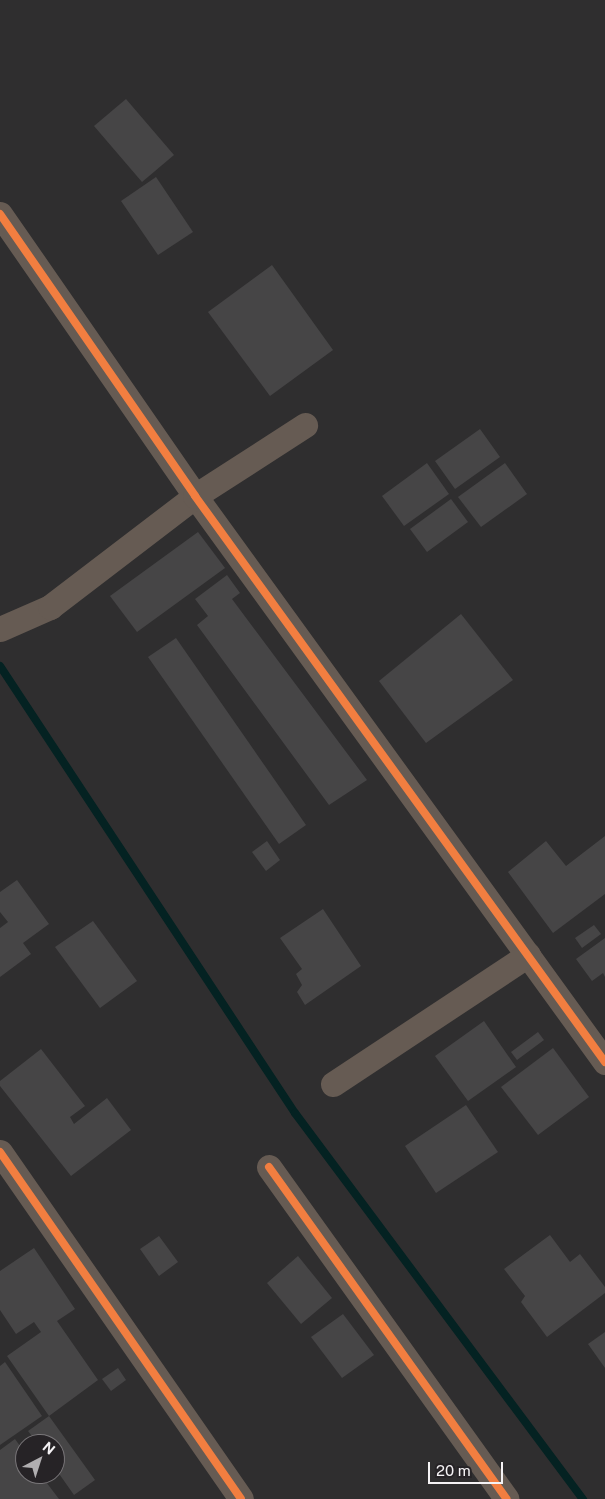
<!DOCTYPE html>
<style>
body{margin:0}
#map{position:relative;width:605px;height:1499px;overflow:hidden;background:#2f2e2f;font-family:"Public Sans",sans-serif}
div>[style]{position:absolute}
[style*='--x']{left:calc(var(--x)*1px);top:calc(var(--y)*1px);width:calc(var(--w)*1px);rotate:calc(var(--a)*1deg)}
.stream>*{height:8px;margin:-4px;padding:0 4px;transform-origin:4px;border-radius:4px;background:#042222}
.building>*{inset:0;background:#464546}
.minor>*{height:25px;margin:-12.5px;padding:0 12.5px;transform-origin:12.5px;border-radius:12.5px;background:#665b53}
.cycleway>*{height:8px;margin:-4px;padding:0 4px;transform-origin:4px;border-radius:4px;background:#f27e40}
span{translate:-50% -50%;white-space:nowrap;text-align:center;line-height:1.15;-webkit-text-stroke:4px #262326;paint-order:stroke}
.north{position:absolute;left:15px;top:1434px;width:50px;height:50px;box-sizing:border-box;background:#262326;border:1px solid #797679;border-radius:50%;rotate:40deg;font-size:14px;font-weight:700;line-height:20px;text-align:center;color:#f5f3f5}
.north::after{content:'';display:block;margin:auto;width:18px;height:22px;background:#b0aeb0;clip-path:polygon(50% 0,100% 100%,50% 72%,0 100%)}
.scale{position:absolute;left:428px;top:1462px;width:75px;height:22px;box-sizing:border-box;border:2px solid #f5f3f5;border-top:0;padding-left:6px;font-size:15px;line-height:18px;white-space:nowrap;color:#f5f3f5;-webkit-text-stroke:4px #262326;paint-order:stroke}
</style>
<div id="map">
<div class="stream">
<i style="--x:0;--y:666;--w:536;--a:56.58"></i>
<i style="--x:295;--y:1113;--w:482;--a:53.3"></i>
</div>
<div class="building">
<i style="clip-path:polygon(126px 99px,174px 155px,142px 182px,94px 126px)"></i>
<i style="clip-path:polygon(156px 177px,193px 232px,158px 255px,121px 201px)"></i>
<i style="clip-path:polygon(272px 265px,333px 350px,270px 396px,208px 312px)"></i>
<i style="clip-path:polygon(480px 429px,500px 457px,455px 489px,435px 461px)"></i>
<i style="clip-path:polygon(427px 463px,449px 494px,404px 526px,382px 496px)"></i>
<i style="clip-path:polygon(505px 463px,527px 494px,481px 527px,458px 497px)"></i>
<i style="clip-path:polygon(451px 499px,468px 522px,427px 552px,410px 529px)"></i>
<i style="clip-path:polygon(198px 532px,225px 568px,137px 632px,110px 596px)"></i>
<i style="clip-path:polygon(227px 575px,240px 593px,232px 599px,367px 780px,329px 805px,197px 625px,208px 616px,195px 599px)"></i>
<i style="clip-path:polygon(461px 614px,513px 680px,426px 743px,379px 681px)"></i>
<i style="clip-path:polygon(176px 638px,306px 825px,279px 844px,148px 657px)"></i>
<i style="clip-path:polygon(605px 836px,605px 894px,553px 933px,508px 872px,546px 841px,566px 866px)"></i>
<i style="clip-path:polygon(267px 841px,280px 860px,266px 871px,252px 852px)"></i>
<i style="clip-path:polygon(17px 880px,49px 924px,23px 943px,31px 954px,0 977px,0 928px,8px 922px,0 912px,0 892px)"></i>
<i style="clip-path:polygon(323px 909px,361px 966px,305px 1005px,297px 992px,302px 985px,296px 974px,302px 969px,280px 938px)"></i>
<i style="clip-path:polygon(93px 921px,137px 981px,100px 1008px,55px 947px)"></i>
<i style="clip-path:polygon(594px 925px,601px 934px,582px 948px,575px 938px)"></i>
<i style="clip-path:polygon(605px 938px,605px 977px,603px 973px,592px 981px,576px 959px)"></i>
<i style="clip-path:polygon(484px 1021px,516px 1067px,468px 1101px,435px 1056px)"></i>
<i style="clip-path:polygon(538px 1032px,544px 1040px,517px 1060px,511px 1052px)"></i>
<i style="clip-path:polygon(553px 1048px,589px 1097px,538px 1135px,501px 1087px)"></i>
<i style="clip-path:polygon(41px 1049px,85px 1106px,70px 1117px,74px 1124px,107px 1098px,131px 1130px,71px 1176px,0 1086px,0 1081px)"></i>
<i style="clip-path:polygon(466px 1105px,498px 1152px,436px 1193px,405px 1146px)"></i>
<i style="clip-path:polygon(550px 1235px,570px 1262px,580px 1254px,605px 1287px,605px 1293px,547px 1337px,521px 1302px,525px 1296px,504px 1269px)"></i>
<i style="clip-path:polygon(159px 1236px,178px 1262px,159px 1276px,140px 1249px)"></i>
<i style="clip-path:polygon(34px 1248px,75px 1309px,57px 1321px,98px 1380px,49px 1416px,7px 1356px,41px 1332px,34px 1322px,16px 1334px,0 1310px,0 1271px)"></i>
<i style="clip-path:polygon(298px 1256px,332px 1298px,301px 1324px,267px 1283px)"></i>
<i style="clip-path:polygon(343px 1314px,374px 1355px,342px 1378px,311px 1337px)"></i>
<i style="clip-path:polygon(605px 1332px,605px 1368px,588px 1344px)"></i>
<i style="clip-path:polygon(5px 1362px,42px 1416px,0 1445px,0 1366px)"></i>
<i style="clip-path:polygon(118px 1368px,126px 1380px,111px 1391px,102px 1379px)"></i>
<i style="clip-path:polygon(49px 1416px,95px 1480px,74px 1495px,55px 1468px,55px 1444px,38px 1444px,28px 1431px)"></i>
<i style="clip-path:polygon(15px 1439px,25px 1453px,25px 1474px,40px 1474px,59px 1499px,0 1499px,0 1450px)"></i>
</div>
<div class="minor">
<i style="--x:0;--y:214;--w:343;--a:55.3"></i>
<i style="--x:195;--y:496;--w:699;--a:54.08"></i>
<i style="--x:0;--y:629;--w:55;--a:-23.7"></i>
<i style="--x:50;--y:607;--w:183;--a:-37.4"></i>
<i style="--x:195;--y:496;--w:131;--a:-32.8"></i>
<i style="--x:333;--y:1084;--w:234;--a:-33.5"></i>
<i style="--x:0;--y:1152;--w:422;--a:55.2"></i>
<i style="--x:269;--y:1167;--w:408;--a:54.4"></i>
</div>
<div class="cycleway">
<i style="--x:0;--y:214;--w:343;--a:55.3"></i>
<i style="--x:195;--y:496;--w:699;--a:54.08"></i>
<i style="--x:0;--y:1152;--w:422;--a:55.2"></i>
<i style="--x:269;--y:1167;--w:408;--a:54.4"></i>
</div>
<div class="north">N</div>
<div class="scale">20 m</div>
</div>
